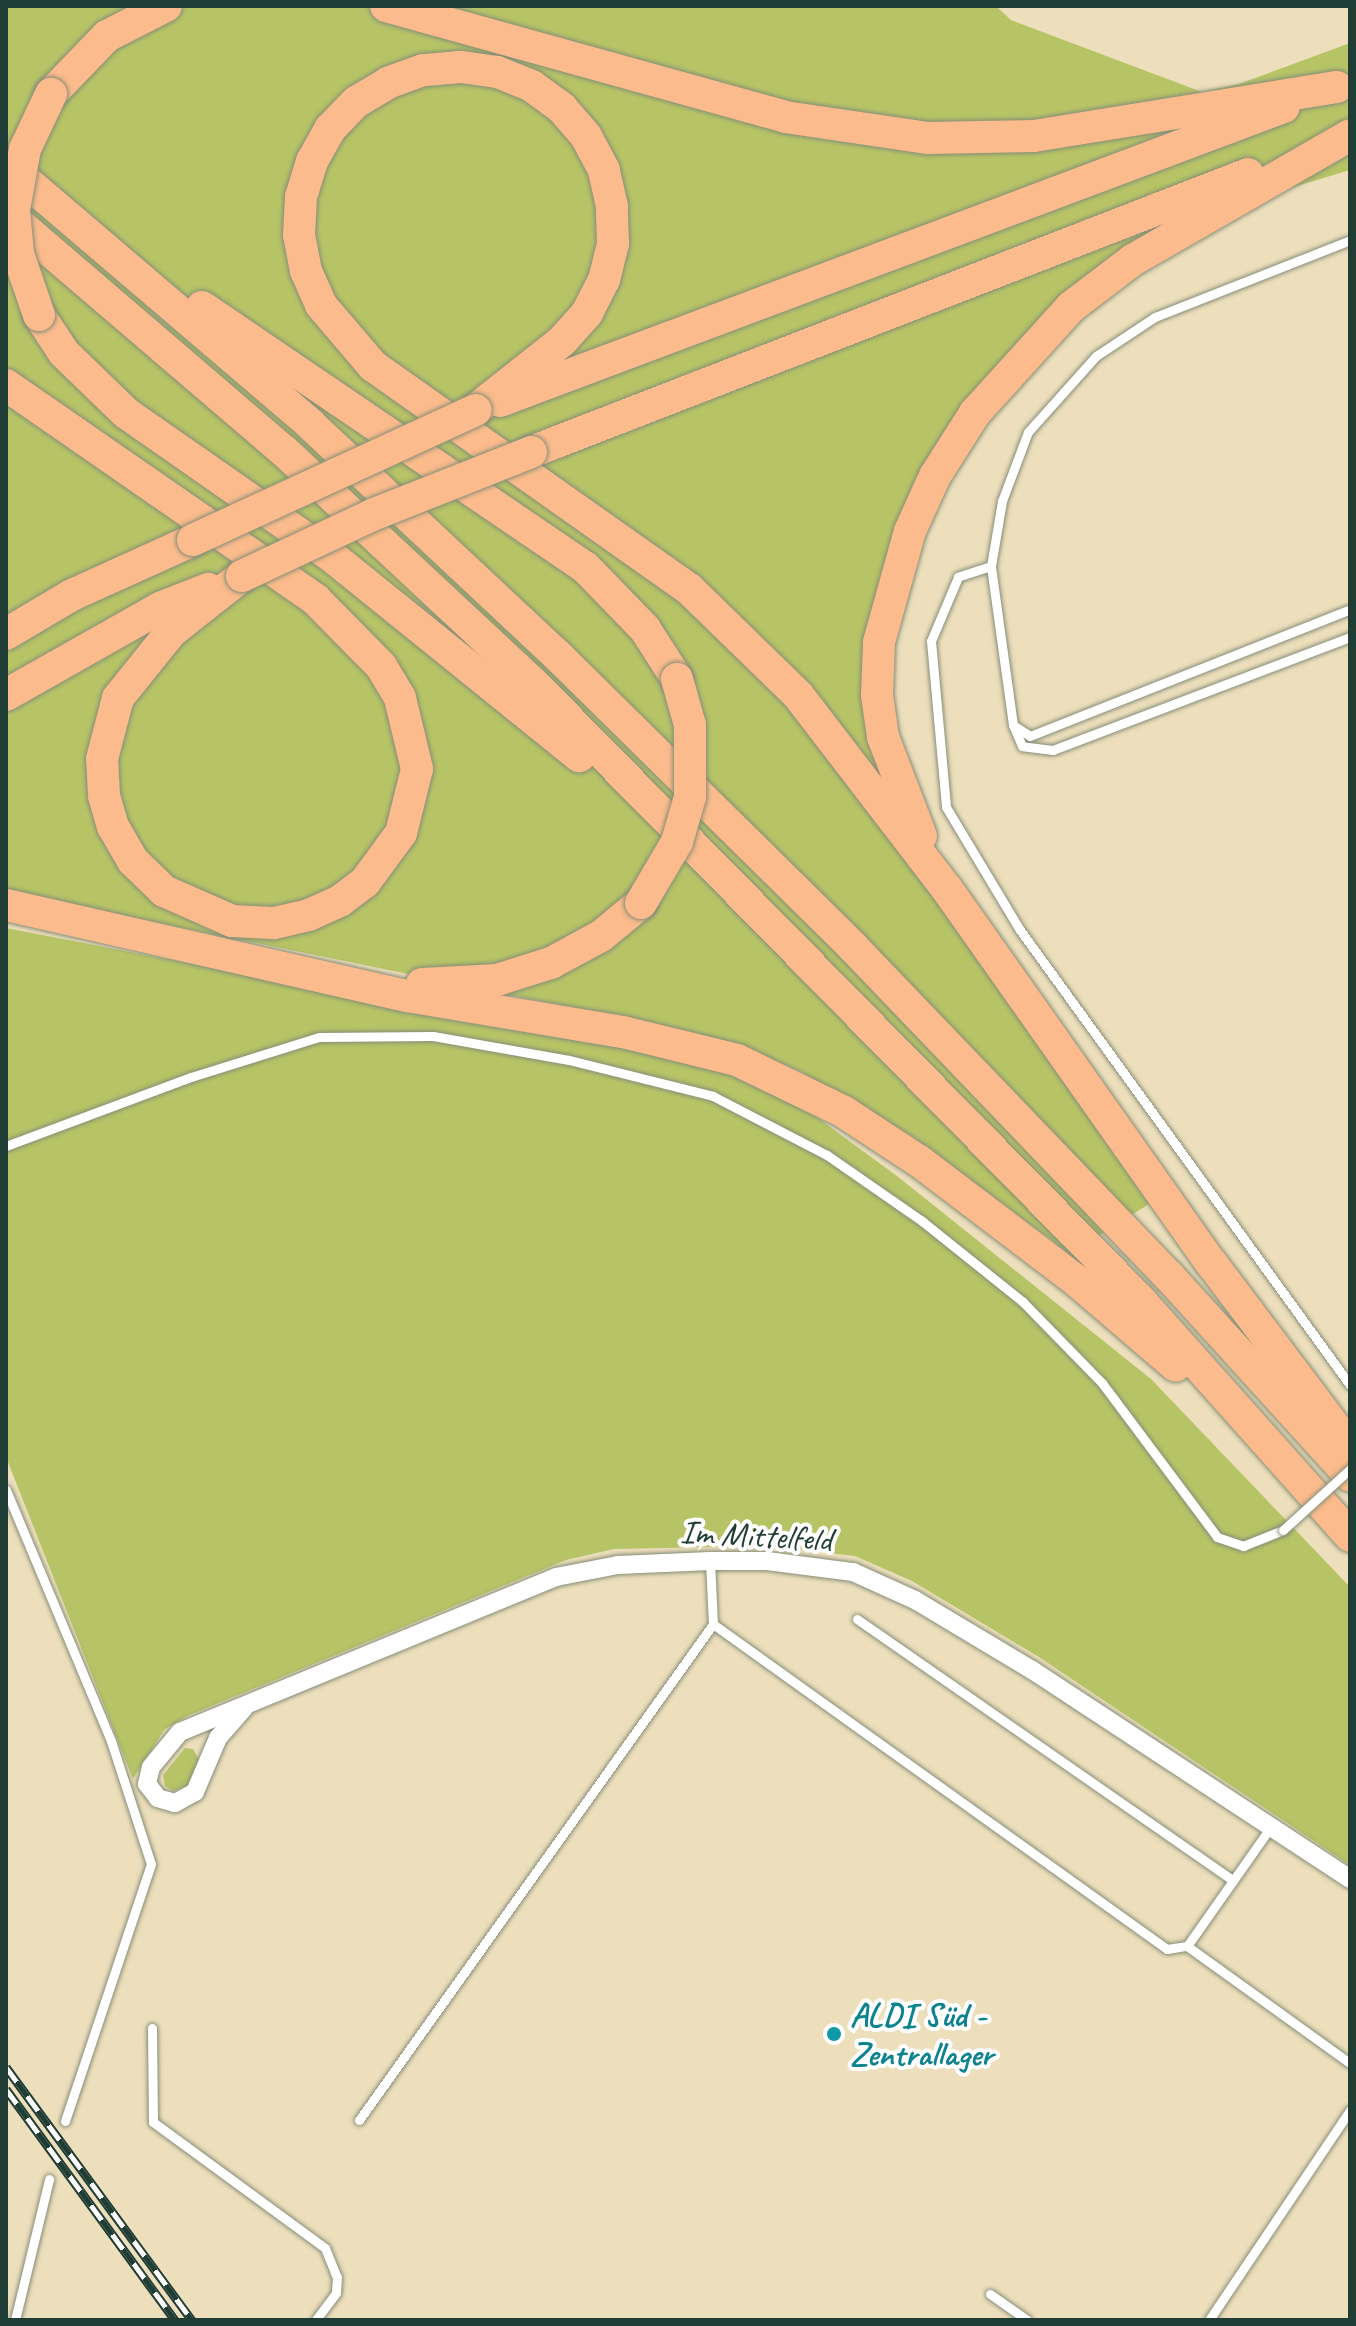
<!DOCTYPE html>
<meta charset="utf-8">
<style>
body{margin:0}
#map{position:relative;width:1356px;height:2326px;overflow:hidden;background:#eddfbc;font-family:Caveat,sans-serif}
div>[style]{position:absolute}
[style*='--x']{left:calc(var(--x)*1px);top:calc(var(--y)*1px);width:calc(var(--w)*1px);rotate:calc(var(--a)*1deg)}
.green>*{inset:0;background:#b7c466}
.roads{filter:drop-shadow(0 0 2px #868e78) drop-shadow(0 0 2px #868e78)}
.lane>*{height:9px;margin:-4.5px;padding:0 4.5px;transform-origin:4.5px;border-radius:4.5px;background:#fff}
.street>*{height:18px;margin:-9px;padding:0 9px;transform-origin:9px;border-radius:9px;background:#fff}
.highway>*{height:32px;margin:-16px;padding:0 16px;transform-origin:16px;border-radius:16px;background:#fbbb8c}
.rail>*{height:9px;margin-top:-4.5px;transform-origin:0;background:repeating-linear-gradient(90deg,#fff 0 18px,#1f3d34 0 36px);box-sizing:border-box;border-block:2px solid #1f3d34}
.bridges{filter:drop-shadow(0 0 2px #868e78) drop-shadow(0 0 2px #868e78)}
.lane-bridge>*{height:9px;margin:-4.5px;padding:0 4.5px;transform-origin:4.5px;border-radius:4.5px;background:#fff}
.highway-bridge>*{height:32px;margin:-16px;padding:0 16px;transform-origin:16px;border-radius:16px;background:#fbbb8c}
.dots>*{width:22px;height:22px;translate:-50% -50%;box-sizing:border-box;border:4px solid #fff;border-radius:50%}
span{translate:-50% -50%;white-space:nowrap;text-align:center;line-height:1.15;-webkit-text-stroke:8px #fff;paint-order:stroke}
.street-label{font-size:34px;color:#1f3d34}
.culture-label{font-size:34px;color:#0d838f;font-weight:700}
.left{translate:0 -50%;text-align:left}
.frame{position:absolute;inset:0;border:8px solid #1f3d34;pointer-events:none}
</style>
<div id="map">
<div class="green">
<i style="clip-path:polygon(6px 6px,996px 6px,1011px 20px,1202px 92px,1239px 84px,1350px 43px,1350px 170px,1166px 226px,944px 442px,868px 724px,1041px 1049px,1149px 1204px,1070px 1254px,910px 1135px,798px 1070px,697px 1033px,6px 892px)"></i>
<i style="clip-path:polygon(6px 928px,698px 1062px,777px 1088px,897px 1176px,1151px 1379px,1350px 1587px,1350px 1865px,1039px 1657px,912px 1581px,855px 1556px,767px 1546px,614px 1549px,566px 1560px,187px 1716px,164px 1730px,133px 1779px,6px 1457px)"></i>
<i style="clip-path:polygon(185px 1748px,193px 1749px,199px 1760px,188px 1786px,173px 1791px,165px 1786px,163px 1775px)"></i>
</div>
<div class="roads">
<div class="lane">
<i style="--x:991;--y:566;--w:66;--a:-80.4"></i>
<i style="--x:1002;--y:501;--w:74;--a:-69.4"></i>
<i style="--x:1028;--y:432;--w:102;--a:-48.2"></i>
<i style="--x:1096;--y:356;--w:71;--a:-33.5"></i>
<i style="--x:1155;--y:317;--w:210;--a:-21.5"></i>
<i style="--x:1350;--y:637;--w:318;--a:159.2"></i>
<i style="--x:1053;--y:750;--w:31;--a:-173"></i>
<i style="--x:1022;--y:746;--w:23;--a:-113"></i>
<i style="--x:1013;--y:725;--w:161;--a:-97.9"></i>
<i style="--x:991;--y:566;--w:35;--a:162"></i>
<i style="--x:958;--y:577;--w:69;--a:112.9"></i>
<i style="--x:931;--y:641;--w:167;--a:84.8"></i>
<i style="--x:946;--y:807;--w:144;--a:59"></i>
<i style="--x:1020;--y:930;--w:562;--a:54.05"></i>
<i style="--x:1013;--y:725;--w:20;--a:33"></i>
<i style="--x:1030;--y:736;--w:344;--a:-21.6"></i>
<i style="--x:6;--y:1146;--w:197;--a:-20.5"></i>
<i style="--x:191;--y:1077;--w:134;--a:-17.4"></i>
<i style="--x:319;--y:1037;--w:114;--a:-0.5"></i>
<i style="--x:433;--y:1036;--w:138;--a:10"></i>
<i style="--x:569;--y:1060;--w:148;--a:14"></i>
<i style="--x:713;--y:1096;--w:128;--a:27.4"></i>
<i style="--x:827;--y:1155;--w:116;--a:34.8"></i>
<i style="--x:922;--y:1221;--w:129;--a:38.7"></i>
<i style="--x:1023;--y:1302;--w:113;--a:45.7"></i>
<i style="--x:1102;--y:1383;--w:192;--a:53.2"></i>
<i style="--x:1217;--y:1537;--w:28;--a:19"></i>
<i style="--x:1243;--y:1546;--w:43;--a:-21.8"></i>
<i style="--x:6;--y:1490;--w:272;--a:67.3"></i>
<i style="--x:111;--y:1741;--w:129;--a:72"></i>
<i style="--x:151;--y:1864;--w:271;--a:108.5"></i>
<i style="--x:710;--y:1561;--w:63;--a:87.3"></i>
<i style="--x:857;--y:1619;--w:458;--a:34.8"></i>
<i style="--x:1270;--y:1828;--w:144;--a:125.1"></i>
<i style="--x:1187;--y:1946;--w:201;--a:35.7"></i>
<i style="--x:152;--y:2028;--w:94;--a:89.4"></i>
<i style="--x:153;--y:2122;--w:213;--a:36.2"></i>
<i style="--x:325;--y:2248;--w:31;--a:68"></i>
<i style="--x:337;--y:2277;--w:16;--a:94"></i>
<i style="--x:336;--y:2293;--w:34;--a:127"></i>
<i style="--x:359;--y:2120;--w:609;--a:-54.48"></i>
<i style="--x:713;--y:1624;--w:558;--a:35.6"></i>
<i style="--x:1167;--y:1949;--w:20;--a:-9"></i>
<i style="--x:990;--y:2294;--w:45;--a:35.1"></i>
<i style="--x:15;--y:2320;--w:145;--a:-76.4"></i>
<i style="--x:1209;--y:2320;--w:253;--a:-56.1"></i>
</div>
<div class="street">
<i style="--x:244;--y:1708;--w:40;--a:131"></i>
<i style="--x:218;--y:1738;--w:59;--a:113.1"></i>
<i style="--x:195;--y:1792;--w:23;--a:151"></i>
<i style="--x:175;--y:1803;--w:18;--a:-164"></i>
<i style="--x:158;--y:1798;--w:18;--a:-128"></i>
<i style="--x:147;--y:1784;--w:17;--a:-77"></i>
<i style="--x:151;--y:1767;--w:45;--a:-50.4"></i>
<i style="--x:180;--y:1732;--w:407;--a:-22.4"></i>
<i style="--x:556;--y:1577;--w:63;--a:-11"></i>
<i style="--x:618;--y:1565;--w:92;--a:-2.5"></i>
<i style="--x:710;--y:1561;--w:57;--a:0"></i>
<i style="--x:767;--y:1561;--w:87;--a:7.3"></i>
<i style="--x:853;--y:1572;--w:68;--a:24.3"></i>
<i style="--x:915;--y:1600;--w:136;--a:30.9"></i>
<i style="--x:1032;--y:1670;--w:381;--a:33.3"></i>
</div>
<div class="highway">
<i style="--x:386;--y:6;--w:414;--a:15.5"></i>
<i style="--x:785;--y:117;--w:145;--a:8.4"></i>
<i style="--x:928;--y:138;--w:106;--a:-1.1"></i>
<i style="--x:1034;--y:136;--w:307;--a:-9.2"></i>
<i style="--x:51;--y:94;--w:81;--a:-46"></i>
<i style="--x:107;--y:36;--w:66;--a:-27"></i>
<i style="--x:6;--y:164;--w:400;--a:40.5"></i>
<i style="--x:310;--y:424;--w:340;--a:43.1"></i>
<i style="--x:558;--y:656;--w:413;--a:44.6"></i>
<i style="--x:852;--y:946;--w:456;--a:46.2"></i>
<i style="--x:1168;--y:1275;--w:271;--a:47.8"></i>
<i style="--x:6;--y:213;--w:366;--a:40.6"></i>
<i style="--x:284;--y:451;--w:342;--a:43"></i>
<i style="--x:534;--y:684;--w:864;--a:45.47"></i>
<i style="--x:1140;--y:1300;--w:316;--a:48.3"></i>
<i style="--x:202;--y:307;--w:463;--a:34.2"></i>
<i style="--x:585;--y:567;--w:86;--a:45.9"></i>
<i style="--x:645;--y:629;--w:59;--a:57.4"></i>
<i style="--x:39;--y:315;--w:45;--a:56.7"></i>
<i style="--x:64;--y:353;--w:86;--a:44.1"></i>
<i style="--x:126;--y:413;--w:255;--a:34.9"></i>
<i style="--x:335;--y:559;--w:314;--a:38.9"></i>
<i style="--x:6;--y:385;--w:377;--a:34.7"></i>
<i style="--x:316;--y:600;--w:93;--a:45.4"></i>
<i style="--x:381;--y:666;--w:37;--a:59"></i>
<i style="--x:400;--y:698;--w:73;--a:76.5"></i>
<i style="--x:417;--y:769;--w:66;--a:104"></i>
<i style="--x:401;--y:833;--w:61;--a:126.3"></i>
<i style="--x:365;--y:882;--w:31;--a:143"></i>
<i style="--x:340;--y:901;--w:34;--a:156"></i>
<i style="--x:309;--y:915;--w:37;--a:167"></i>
<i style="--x:273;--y:923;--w:41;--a:-177.2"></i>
<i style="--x:232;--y:921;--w:74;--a:-156.2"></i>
<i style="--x:164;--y:891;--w:43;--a:-135.9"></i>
<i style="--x:133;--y:861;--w:39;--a:-120"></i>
<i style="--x:113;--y:827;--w:33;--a:-106"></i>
<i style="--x:104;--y:795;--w:36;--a:-93"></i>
<i style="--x:102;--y:759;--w:63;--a:-75.3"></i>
<i style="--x:118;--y:698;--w:85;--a:-51.2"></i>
<i style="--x:171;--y:632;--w:90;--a:-38.3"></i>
<i style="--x:500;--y:401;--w:837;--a:-20.56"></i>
<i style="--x:475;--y:410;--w:111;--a:-38.4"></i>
<i style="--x:562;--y:341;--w:38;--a:-48"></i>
<i style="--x:587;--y:313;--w:37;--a:-63"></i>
<i style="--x:604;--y:280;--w:38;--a:-76"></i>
<i style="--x:613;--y:243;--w:37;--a:-92"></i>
<i style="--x:612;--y:206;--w:37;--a:-103"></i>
<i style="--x:604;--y:170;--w:38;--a:-118"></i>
<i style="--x:586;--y:136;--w:37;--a:-131"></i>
<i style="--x:562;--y:108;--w:37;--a:-144"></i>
<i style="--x:532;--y:86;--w:38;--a:-158"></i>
<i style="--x:497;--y:72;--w:37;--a:-172"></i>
<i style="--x:460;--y:67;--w:37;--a:175"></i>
<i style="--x:423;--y:70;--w:37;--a:160"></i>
<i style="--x:388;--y:83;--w:37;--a:149"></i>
<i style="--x:356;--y:102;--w:37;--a:134"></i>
<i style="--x:330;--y:129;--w:37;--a:119"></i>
<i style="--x:312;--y:161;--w:38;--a:107"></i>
<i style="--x:301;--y:197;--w:38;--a:93"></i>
<i style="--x:299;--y:235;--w:37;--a:79"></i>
<i style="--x:306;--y:271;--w:37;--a:66"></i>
<i style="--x:321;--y:305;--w:80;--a:49.6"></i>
<i style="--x:373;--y:366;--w:387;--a:35.2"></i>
<i style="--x:689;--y:589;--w:152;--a:44.2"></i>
<i style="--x:798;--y:695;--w:245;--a:52.5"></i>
<i style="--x:947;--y:889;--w:459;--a:54.8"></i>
<i style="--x:1212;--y:1264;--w:229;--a:53"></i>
<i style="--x:531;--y:452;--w:769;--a:-21.19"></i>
<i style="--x:6;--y:634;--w:77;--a:-30.6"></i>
<i style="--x:72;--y:595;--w:133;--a:-24.4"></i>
<i style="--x:6;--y:695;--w:177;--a:-29.5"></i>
<i style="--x:160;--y:608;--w:52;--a:-21.6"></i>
<i style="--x:921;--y:836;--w:106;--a:-111"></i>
<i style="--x:883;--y:737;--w:42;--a:-98.1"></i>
<i style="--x:877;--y:695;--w:53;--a:-87.8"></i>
<i style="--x:879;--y:642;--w:115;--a:-74.4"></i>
<i style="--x:910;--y:531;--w:60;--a:-65.6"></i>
<i style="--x:935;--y:476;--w:75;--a:-57.6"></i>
<i style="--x:975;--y:413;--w:143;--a:-47.8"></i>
<i style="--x:1071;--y:307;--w:78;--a:-37.2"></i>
<i style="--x:1133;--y:260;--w:250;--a:-29.9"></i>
<i style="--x:6;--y:905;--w:411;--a:12.8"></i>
<i style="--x:407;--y:996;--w:219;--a:9.5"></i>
<i style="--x:623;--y:1032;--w:117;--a:13.8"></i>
<i style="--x:737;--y:1060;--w:119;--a:25.9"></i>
<i style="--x:844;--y:1112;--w:90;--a:33.2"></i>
<i style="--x:919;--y:1161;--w:198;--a:37.2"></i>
<i style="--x:1077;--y:1281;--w:130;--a:40.6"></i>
<i style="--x:422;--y:984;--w:75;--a:-3.1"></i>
<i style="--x:497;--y:980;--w:57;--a:-17.5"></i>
<i style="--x:551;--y:963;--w:57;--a:-28.4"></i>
<i style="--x:601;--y:936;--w:52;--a:-39.5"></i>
</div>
</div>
<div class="rail">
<i style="--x:6;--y:2067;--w:314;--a:53.7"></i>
<i style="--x:6;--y:2089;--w:286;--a:53.8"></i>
</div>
<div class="bridges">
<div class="lane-bridge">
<i style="--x:1283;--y:1530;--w:91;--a:-42.3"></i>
</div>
<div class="highway-bridge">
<i style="--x:39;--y:315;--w:65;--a:-109"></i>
<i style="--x:18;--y:254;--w:44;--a:-95.2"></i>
<i style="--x:14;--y:210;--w:62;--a:-79.8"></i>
<i style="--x:25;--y:149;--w:61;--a:-64.7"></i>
<i style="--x:193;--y:540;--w:311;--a:-24.7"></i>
<i style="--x:242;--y:576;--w:144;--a:-25.1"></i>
<i style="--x:372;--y:515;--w:171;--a:-21.6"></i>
<i style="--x:641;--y:903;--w:71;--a:-59.5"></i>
<i style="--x:677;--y:842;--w:47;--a:-73.9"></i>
<i style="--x:690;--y:797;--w:72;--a:-90"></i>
<i style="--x:690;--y:725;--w:48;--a:-105.8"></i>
</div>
</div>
<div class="dots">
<i style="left:834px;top:2034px;background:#0f9aa8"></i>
</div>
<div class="street-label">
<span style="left:756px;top:1535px;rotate:3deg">Im Mittelfeld</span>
</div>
<div class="culture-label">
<span class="left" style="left:850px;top:2034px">ALDI Süd -<br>Zentrallager</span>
</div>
<div class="frame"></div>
</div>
